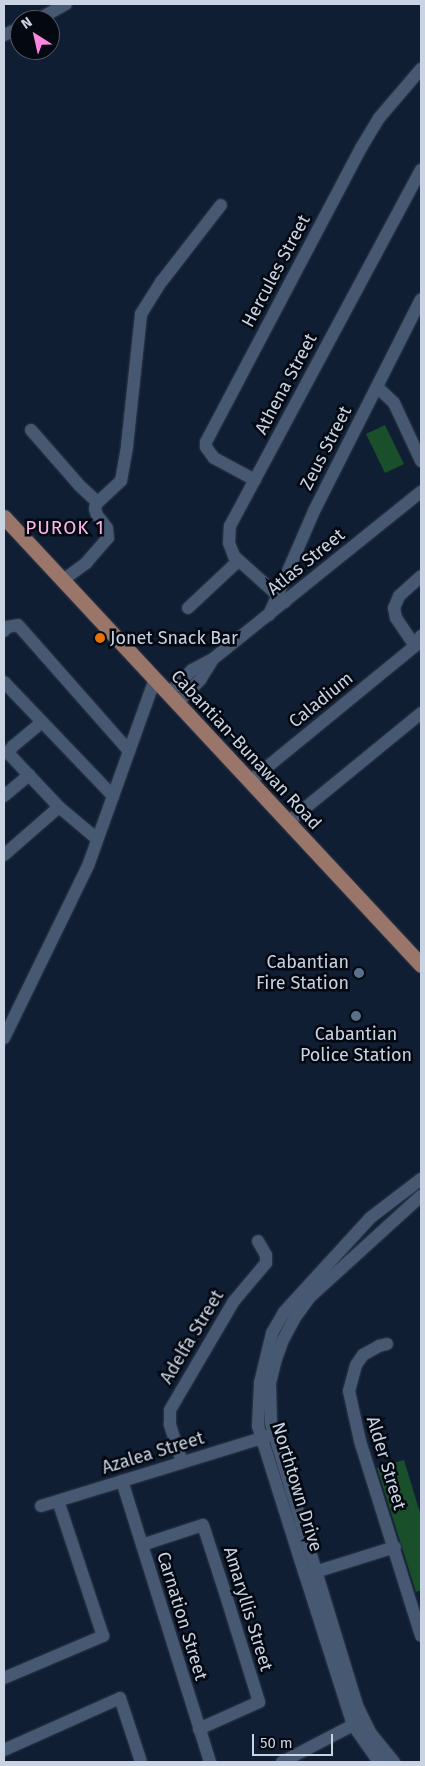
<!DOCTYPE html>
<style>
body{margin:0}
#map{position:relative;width:425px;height:1766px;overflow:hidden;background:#0f1e33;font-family:"Fira Sans",sans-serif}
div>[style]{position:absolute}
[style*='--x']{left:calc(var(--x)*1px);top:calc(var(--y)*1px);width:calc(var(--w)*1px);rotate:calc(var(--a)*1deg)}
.green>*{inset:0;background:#1a4f2b}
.roads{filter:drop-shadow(0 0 1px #30394a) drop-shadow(0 0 1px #30394a)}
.minor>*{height:12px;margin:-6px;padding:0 6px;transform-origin:6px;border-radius:6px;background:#475972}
.major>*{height:15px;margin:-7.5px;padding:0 7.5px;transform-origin:7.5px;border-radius:7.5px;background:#9a7569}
.dots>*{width:14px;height:14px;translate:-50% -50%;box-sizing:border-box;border:2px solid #030811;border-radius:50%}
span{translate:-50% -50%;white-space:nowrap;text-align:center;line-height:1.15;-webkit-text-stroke:5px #030811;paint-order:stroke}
.street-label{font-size:18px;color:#c9d3e2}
.poi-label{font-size:18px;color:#c9d3e2}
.left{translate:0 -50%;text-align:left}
.right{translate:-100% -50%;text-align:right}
.neighbourhood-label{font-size:19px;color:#fbb7e8;letter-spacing:1px}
.frame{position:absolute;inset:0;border:5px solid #c9d3e2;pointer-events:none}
.north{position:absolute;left:10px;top:10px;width:50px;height:50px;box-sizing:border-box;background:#030811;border:1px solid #525965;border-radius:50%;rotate:325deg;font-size:14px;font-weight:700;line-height:20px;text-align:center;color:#c9d3e2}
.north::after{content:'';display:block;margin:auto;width:18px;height:22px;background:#fe86e1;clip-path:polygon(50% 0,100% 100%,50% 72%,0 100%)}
.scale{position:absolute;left:252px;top:1734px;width:81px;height:22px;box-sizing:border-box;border:2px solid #c9d3e2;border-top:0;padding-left:6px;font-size:15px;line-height:18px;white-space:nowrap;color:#c9d3e2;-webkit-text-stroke:4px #030811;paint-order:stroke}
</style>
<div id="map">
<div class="green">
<i style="clip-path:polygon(385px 425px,404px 464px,385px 473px,366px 434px)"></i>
<i style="clip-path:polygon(404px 1460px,421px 1516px,421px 1590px,416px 1592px,377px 1468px)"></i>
</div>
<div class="roads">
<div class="minor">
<i style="--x:37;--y:20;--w:33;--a:-29"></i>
<i style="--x:4;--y:35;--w:17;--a:-24"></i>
<i style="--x:377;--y:387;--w:23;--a:43"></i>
<i style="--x:394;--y:403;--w:64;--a:65"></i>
<i style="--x:31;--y:430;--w:74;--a:48.8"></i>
<i style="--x:80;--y:486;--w:22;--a:43"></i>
<i style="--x:255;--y:480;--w:47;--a:-151.8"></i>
<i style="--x:214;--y:458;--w:14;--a:-126"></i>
<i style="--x:206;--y:447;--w:5;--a:-90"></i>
<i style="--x:206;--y:442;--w:332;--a:-62.2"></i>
<i style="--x:361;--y:148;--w:35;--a:-59"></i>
<i style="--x:379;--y:118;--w:65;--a:-49.4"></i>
<i style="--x:63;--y:580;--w:29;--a:-36"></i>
<i style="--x:86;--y:563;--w:33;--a:-49"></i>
<i style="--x:108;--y:538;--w:10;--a:-96"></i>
<i style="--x:107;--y:528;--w:16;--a:-128"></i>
<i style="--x:97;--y:515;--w:6;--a:-108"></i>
<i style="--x:95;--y:509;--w:5;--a:-79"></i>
<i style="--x:96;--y:504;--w:34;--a:-43"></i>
<i style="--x:121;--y:481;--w:36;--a:-80"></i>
<i style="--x:127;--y:446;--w:133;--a:-83.9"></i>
<i style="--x:141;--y:314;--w:39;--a:-58"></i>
<i style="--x:162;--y:281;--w:96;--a:-52.2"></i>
<i style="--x:285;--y:602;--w:69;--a:-138"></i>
<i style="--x:234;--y:556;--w:14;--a:-111"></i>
<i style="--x:229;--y:543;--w:17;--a:-87"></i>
<i style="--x:230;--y:526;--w:404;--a:-61.8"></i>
<i style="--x:188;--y:608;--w:69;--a:-43.2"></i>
<i style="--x:269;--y:615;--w:113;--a:-66.6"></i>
<i style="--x:314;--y:511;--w:237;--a:-63.2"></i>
<i style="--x:4;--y:631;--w:5;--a:-53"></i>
<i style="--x:7;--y:627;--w:11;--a:-10"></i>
<i style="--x:18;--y:625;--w:168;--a:48.6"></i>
<i style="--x:415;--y:646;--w:34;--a:-124"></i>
<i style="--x:396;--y:618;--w:10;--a:-101"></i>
<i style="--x:394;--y:608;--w:13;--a:-67"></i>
<i style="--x:399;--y:596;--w:30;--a:-42"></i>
<i style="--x:4;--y:682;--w:158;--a:46.3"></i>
<i style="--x:168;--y:694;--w:34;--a:-45"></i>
<i style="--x:192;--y:670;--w:24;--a:-28"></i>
<i style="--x:213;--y:659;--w:267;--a:-38.8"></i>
<i style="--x:177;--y:703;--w:33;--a:-45"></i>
<i style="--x:200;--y:680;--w:22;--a:-58"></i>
<i style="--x:42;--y:722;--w:38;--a:140"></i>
<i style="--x:13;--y:746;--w:5;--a:127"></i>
<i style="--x:10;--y:750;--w:5;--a:90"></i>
<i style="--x:10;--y:755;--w:71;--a:46.7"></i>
<i style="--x:59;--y:807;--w:50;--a:40.1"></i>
<i style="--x:250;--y:781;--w:213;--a:-39.3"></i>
<i style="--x:415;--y:646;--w:12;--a:-59"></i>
<i style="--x:4;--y:796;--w:33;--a:-40"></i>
<i style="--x:288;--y:822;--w:172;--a:-39.3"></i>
<i style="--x:4;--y:855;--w:73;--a:-41.1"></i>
<i style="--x:4;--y:1038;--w:191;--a:-64"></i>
<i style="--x:88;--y:866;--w:199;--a:-70.3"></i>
<i style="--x:387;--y:1344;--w:8;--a:166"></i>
<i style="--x:379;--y:1346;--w:18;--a:151"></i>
<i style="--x:363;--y:1355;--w:12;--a:125"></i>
<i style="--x:356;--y:1365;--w:27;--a:105"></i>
<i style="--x:349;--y:1391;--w:51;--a:77.6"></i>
<i style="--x:360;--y:1441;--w:204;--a:72.6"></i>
<i style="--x:182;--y:1462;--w:40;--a:-108"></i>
<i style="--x:170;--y:1424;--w:14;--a:-90"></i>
<i style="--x:170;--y:1410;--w:126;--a:-59.6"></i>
<i style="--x:234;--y:1301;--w:50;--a:-49.9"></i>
<i style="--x:266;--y:1263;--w:8;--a:-90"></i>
<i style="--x:266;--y:1255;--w:16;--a:-120"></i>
<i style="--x:122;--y:1481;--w:294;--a:72.6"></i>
<i style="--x:41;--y:1506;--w:238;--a:-17.1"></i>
<i style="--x:142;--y:1545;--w:64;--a:-18.2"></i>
<i style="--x:203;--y:1525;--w:78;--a:72"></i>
<i style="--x:227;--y:1599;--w:108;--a:72.7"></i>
<i style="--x:259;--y:1702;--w:66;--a:155.8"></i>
<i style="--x:309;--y:1574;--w:90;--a:-17.4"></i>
<i style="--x:4;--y:1678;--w:108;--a:-23"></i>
<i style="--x:103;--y:1636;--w:142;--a:-108.4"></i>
<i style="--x:4;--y:1750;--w:127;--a:-24.1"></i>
<i style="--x:120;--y:1698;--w:67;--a:71.8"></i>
<i style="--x:282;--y:1762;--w:87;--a:-27.5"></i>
<i style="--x:379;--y:1762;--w:45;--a:-125.1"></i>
<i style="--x:353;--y:1725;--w:157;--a:-107.7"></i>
<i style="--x:305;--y:1575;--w:156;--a:-107.5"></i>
<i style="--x:258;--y:1426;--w:43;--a:-87.3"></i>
<i style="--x:260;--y:1383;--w:51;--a:-76.5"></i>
<i style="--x:272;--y:1333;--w:24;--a:-60"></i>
<i style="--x:284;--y:1312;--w:127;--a:-47.5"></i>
<i style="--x:370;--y:1218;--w:64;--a:-37.4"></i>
<i style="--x:394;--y:1762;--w:38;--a:-129"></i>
<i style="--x:370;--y:1732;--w:30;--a:-116"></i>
<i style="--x:357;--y:1705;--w:295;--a:-107"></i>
<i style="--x:271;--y:1423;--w:40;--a:-91.4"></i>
<i style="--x:270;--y:1383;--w:25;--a:-76"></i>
<i style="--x:276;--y:1359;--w:20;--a:-70"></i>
<i style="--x:283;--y:1340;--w:24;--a:-62"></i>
<i style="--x:294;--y:1319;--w:29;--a:-54"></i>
<i style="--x:311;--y:1296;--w:149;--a:-42.3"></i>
</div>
<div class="major">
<i style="--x:4;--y:517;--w:612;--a:47.05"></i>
</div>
</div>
<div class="dots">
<i style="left:100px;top:638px;background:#e8710a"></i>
<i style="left:359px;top:973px;background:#5c6f8a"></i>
<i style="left:356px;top:1016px;background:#5c6f8a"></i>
</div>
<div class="street-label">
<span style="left:276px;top:271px;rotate:-62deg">Hercules Street</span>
<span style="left:286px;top:384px;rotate:-62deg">Athena Street</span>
<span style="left:326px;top:448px;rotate:-63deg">Zeus Street</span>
<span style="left:306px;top:562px;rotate:-39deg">Atlas Street</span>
<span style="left:321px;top:700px;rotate:-39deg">Caladium</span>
<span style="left:246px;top:750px;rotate:47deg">Cabantian-Bunawan Road</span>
<span style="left:192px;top:1337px;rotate:-59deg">Adelfa Street</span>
<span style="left:153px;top:1453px;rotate:-17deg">Azalea Street</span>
<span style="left:386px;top:1463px;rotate:73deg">Alder Street</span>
<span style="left:297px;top:1487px;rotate:73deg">Northtown Drive</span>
<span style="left:248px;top:1609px;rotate:73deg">Amaryllis Street</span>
<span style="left:182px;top:1616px;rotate:73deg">Carnation Street</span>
</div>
<div class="poi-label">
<span class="left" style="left:110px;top:638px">Jonet Snack Bar</span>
<span class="right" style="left:349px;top:973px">Cabantian<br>Fire Station</span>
<span style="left:356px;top:1045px">Cabantian<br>Police Station</span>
</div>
<div class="neighbourhood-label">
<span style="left:65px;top:528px">PUROK 1</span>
</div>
<div class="frame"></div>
<div class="north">N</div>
<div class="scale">50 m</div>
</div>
